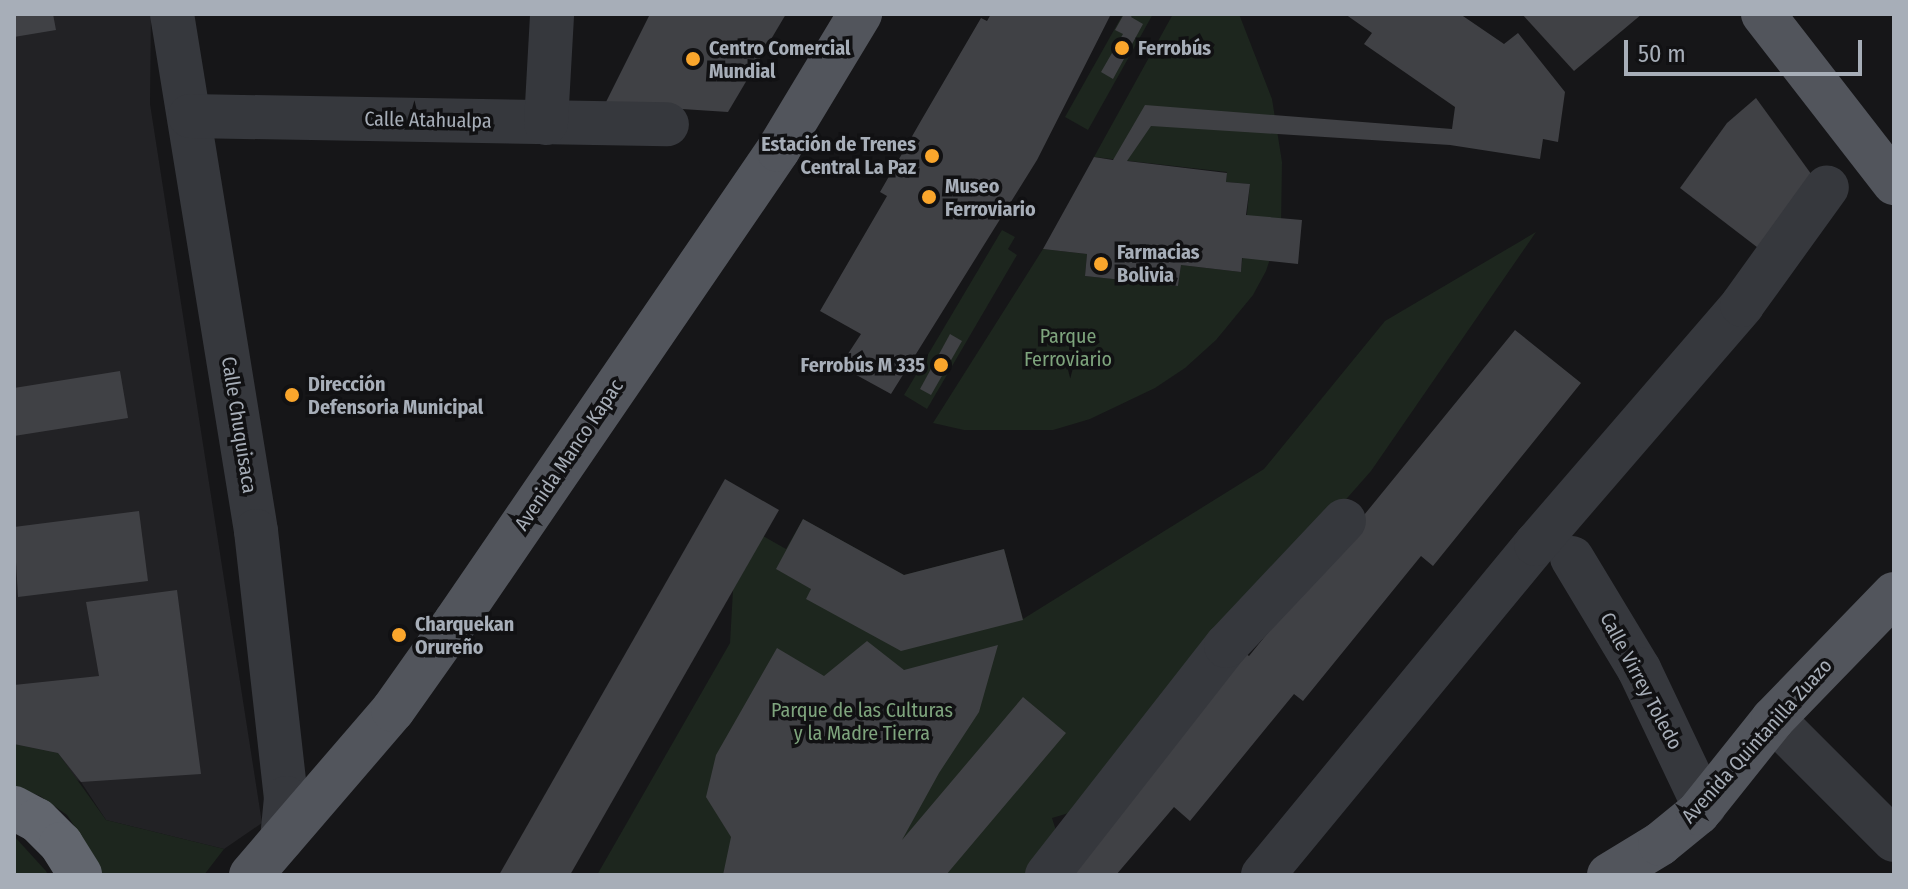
<!DOCTYPE html>
<meta charset="utf-8">
<style>
body{margin:0}
#map{position:relative;width:1908px;height:889px;overflow:hidden;background:#161618;font-family:"Fira Sans Condensed",sans-serif}
div>[style]{position:absolute}
[style*='--x']{left:calc(var(--x)*1px);top:calc(var(--y)*1px);width:calc(var(--w)*1px);rotate:calc(var(--a)*1deg)}
.built>*{inset:0;background:#222225}
.green>*{inset:0;background:#1d261e}
.building>*{inset:0;background:#404145}
.minor>*{height:44px;margin:-22px;padding:0 22px;transform-origin:22px;border-radius:22px;background:#36383d}
.major>*{height:44px;margin:-22px;padding:0 22px;transform-origin:22px;border-radius:22px;background:#52555c}
.highway>*{height:44px;margin:-22px;padding:0 22px;transform-origin:22px;border-radius:22px;background:#62666e}
.dots>*{width:22px;height:22px;translate:-50% -50%;box-sizing:border-box;border:4px solid #111113;border-radius:50%}
span{translate:-50% -50%;white-space:nowrap;text-align:center;line-height:1.15;-webkit-text-stroke:7px #111113;paint-order:stroke}
.poi-label{font-size:20px;color:#a7aeb8;font-weight:700}
.left{translate:0 -50%;text-align:left}
.right{translate:-100% -50%;text-align:right}
.street-label{font-size:20px;color:#a7aeb8}
.park-label{font-size:20px;color:#7ea47d}
.frame{position:absolute;inset:0;border:16px solid #a7aeb8;pointer-events:none}
.scale{position:absolute;left:1624px;top:40px;width:238px;height:36px;box-sizing:border-box;border:4px solid #a7aeb8;border-top:0;padding-left:10px;font-size:24px;line-height:28px;white-space:nowrap;color:#a7aeb8;-webkit-text-stroke:6px #111113;paint-order:stroke}
</style>
<div id="map">
<div class="built">
<i style="clip-path:polygon(14px 14px,151px 14px,150px 104px,262px 823px,224px 849px,106px 820px,81px 782px,14px 744px)"></i>
</div>
<div class="green">
<i style="clip-path:polygon(1123px 14px,1153px 14px,1088px 130px,1065px 117px)"></i>
<i style="clip-path:polygon(1173px 14px,1239px 14px,1272px 99px,1282px 162px,1281px 226px,1266px 271px,1253px 295px,1216px 340px,1185px 368px,1155px 388px,1090px 419px,1053px 430px,964px 430px,933px 423px,1043px 249px,1087px 254px,1085px 276px,1178px 286px,1181px 265px,1241px 272px,1250px 184px,1226px 182px,1227px 172px,1094px 157px)"></i>
<i style="clip-path:polygon(1002px 230px,1015px 237px,1008px 249px,1017px 255px,927px 409px,904px 395px)"></i>
<i style="clip-path:polygon(1536px 232px,1371px 471px,1221px 641px,1089px 807px,1052px 818px,1059px 840px,1032px 875px,597px 875px,730px 643px,733px 590px,763px 536px,786px 549px,803px 519px,904px 575px,1004px 549px,1023px 619px,1264px 469px,1385px 321px)"></i>
<i style="clip-path:polygon(14px 744px,58px 753px,106px 820px,224px 849px,204px 875px,102px 875px,94px 856px,67px 815px,40px 796px,14px 786px)"></i>
<i style="clip-path:polygon(14px 836px,46px 871px,48px 875px,14px 875px)"></i>
</div>
<div class="building">
<i style="clip-path:polygon(14px 14px,53px 14px,56px 30px,14px 37px)"></i>
<i style="clip-path:polygon(650px 14px,786px 14px,728px 112px,605px 104px)"></i>
<i style="clip-path:polygon(991px 14px,1111px 14px,1037px 160px,891px 394px,840px 366px,861px 334px,820px 311px,887px 196px,880px 192px,922px 119px,981px 18px,987px 21px)"></i>
<i style="clip-path:polygon(1124px 14px,1133px 14px,1131px 17px,1143px 24px,1113px 79px,1101px 72px,1123px 34px,1115px 30px)"></i>
<i style="clip-path:polygon(1345px 14px,1460px 14px,1504px 44px,1518px 33px,1565px 92px,1558px 142px,1543px 139px,1540px 159px,1450px 145px,1151px 126px,1127px 161px,1227px 173px,1226px 182px,1250px 184px,1246px 215px,1302px 220px,1298px 264px,1242px 258px,1241px 272px,1181px 265px,1178px 286px,1085px 276px,1087px 254px,1043px 249px,1094px 157px,1113px 160px,1145px 105px,1452px 129px,1455px 107px,1364px 44px,1372px 33px)"></i>
<i style="clip-path:polygon(1522px 14px,1642px 14px,1574px 71px)"></i>
<i style="clip-path:polygon(1756px 98px,1822px 189px,1766px 254px,1680px 188px,1727px 123px)"></i>
<i style="clip-path:polygon(1515px 330px,1581px 383px,1433px 566px,1421px 556px,1303px 701px,1294px 694px,1190px 821px,1174px 807px,1116px 875px,1059px 875px,1237px 647px,1249px 656px)"></i>
<i style="clip-path:polygon(950px 334px,962px 341px,931px 395px,920px 389px)"></i>
<i style="clip-path:polygon(120px 371px,128px 418px,14px 436px,14px 388px)"></i>
<i style="clip-path:polygon(725px 479px,779px 510px,570px 875px,499px 875px)"></i>
<i style="clip-path:polygon(139px 511px,148px 581px,18px 597px,14px 527px)"></i>
<i style="clip-path:polygon(803px 519px,904px 575px,1004px 549px,1023px 620px,901px 651px,806px 599px,811px 589px,776px 569px)"></i>
<i style="clip-path:polygon(177px 590px,201px 774px,81px 782px,58px 753px,14px 744px,14px 685px,99px 676px,86px 602px)"></i>
<i style="clip-path:polygon(867px 641px,904px 670px,998px 645px,979px 712px,939px 773px,902px 840px,1023px 697px,1066px 733px,946px 875px,723px 875px,731px 837px,706px 797px,716px 755px,777px 648px,824px 676px)"></i>
</div>
<div class="minor">
<i style="--x:172;--y:14;--w:524;--a:80.77"></i>
<i style="--x:256;--y:531;--w:269;--a:83.6"></i>
<i style="--x:286;--y:798;--w:41;--a:95.6"></i>
<i style="--x:190;--y:116;--w:477;--a:1"></i>
<i style="--x:546;--y:123;--w:109;--a:-86.8"></i>
<i style="--x:1572;--y:558;--w:130;--a:58.9"></i>
<i style="--x:1639;--y:669;--w:152;--a:64.6"></i>
<i style="--x:1773;--y:719;--w:171;--a:45"></i>
<i style="--x:1047;--y:875;--w:291;--a:-52"></i>
<i style="--x:1226;--y:646;--w:172;--a:-46.7"></i>
<i style="--x:1263;--y:875;--w:429;--a:-50.5"></i>
<i style="--x:1536;--y:544;--w:316;--a:-49.2"></i>
<i style="--x:1742;--y:305;--w:145;--a:-54.2"></i>
</div>
<div class="major">
<i style="--x:1763;--y:14;--w:214;--a:52.2"></i>
<i style="--x:251;--y:875;--w:218;--a:-49.3"></i>
<i style="--x:393;--y:710;--w:109;--a:-54.7"></i>
<i style="--x:456;--y:621;--w:571;--a:-55.64"></i>
<i style="--x:778;--y:150;--w:159;--a:-58.9"></i>
<i style="--x:1609;--y:875;--w:60;--a:-31.3"></i>
<i style="--x:1660;--y:844;--w:49;--a:-39.2"></i>
<i style="--x:1698;--y:813;--w:120;--a:-51.4"></i>
<i style="--x:1773;--y:719;--w:174;--a:-45.9"></i>
</div>
<div class="highway">
<i style="--x:14;--y:808;--w:26;--a:28"></i>
<i style="--x:37;--y:820;--w:34;--a:45"></i>
<i style="--x:61;--y:844;--w:36;--a:58"></i>
</div>
<div class="dots">
<i style="left:1122px;top:48px;background:#faa62c"></i>
<i style="left:693px;top:59px;background:#faa62c"></i>
<i style="left:932px;top:156px;background:#faa62c"></i>
<i style="left:929px;top:197px;background:#faa62c"></i>
<i style="left:1101px;top:264px;background:#faa62c"></i>
<i style="left:941px;top:365px;background:#faa62c"></i>
<i style="left:292px;top:395px;background:#faa62c"></i>
<i style="left:399px;top:635px;background:#faa62c"></i>
</div>
<div class="poi-label">
<span class="left" style="left:709px;top:60px">Centro Comercial<br>Mundial</span>
<span class="left" style="left:1138px;top:48px">Ferrobús</span>
<span class="right" style="left:916px;top:156px">Estación de Trenes<br>Central La Paz</span>
<span class="left" style="left:945px;top:198px">Museo<br>Ferroviario</span>
<span class="left" style="left:1117px;top:264px">Farmacias<br>Bolivia</span>
<span class="right" style="left:925px;top:365px">Ferrobús M 335</span>
<span class="left" style="left:308px;top:396px">Dirección<br>Defensoria Municipal</span>
<span class="left" style="left:415px;top:636px">Charquekan<br>Orureño</span>
</div>
<div class="street-label">
<span style="left:428px;top:120px;rotate:1deg">Calle Atahualpa</span>
<span style="left:239px;top:425px;rotate:81deg">Calle Chuquisaca</span>
<span style="left:569px;top:455px;rotate:-56deg">Avenida Manco Kapac</span>
<span style="left:1641px;top:681px;rotate:62deg">Calle Virrey Toledo</span>
<span style="left:1757px;top:741px;rotate:-48deg">Avenida Quintanilla Zuazo</span>
</div>
<div class="park-label">
<span style="left:1068px;top:348px">Parque<br>Ferroviario</span>
<span style="left:862px;top:722px">Parque de las Culturas<br>y la Madre Tierra</span>
</div>
<div class="frame"></div>
<div class="scale">50 m</div>
</div>
